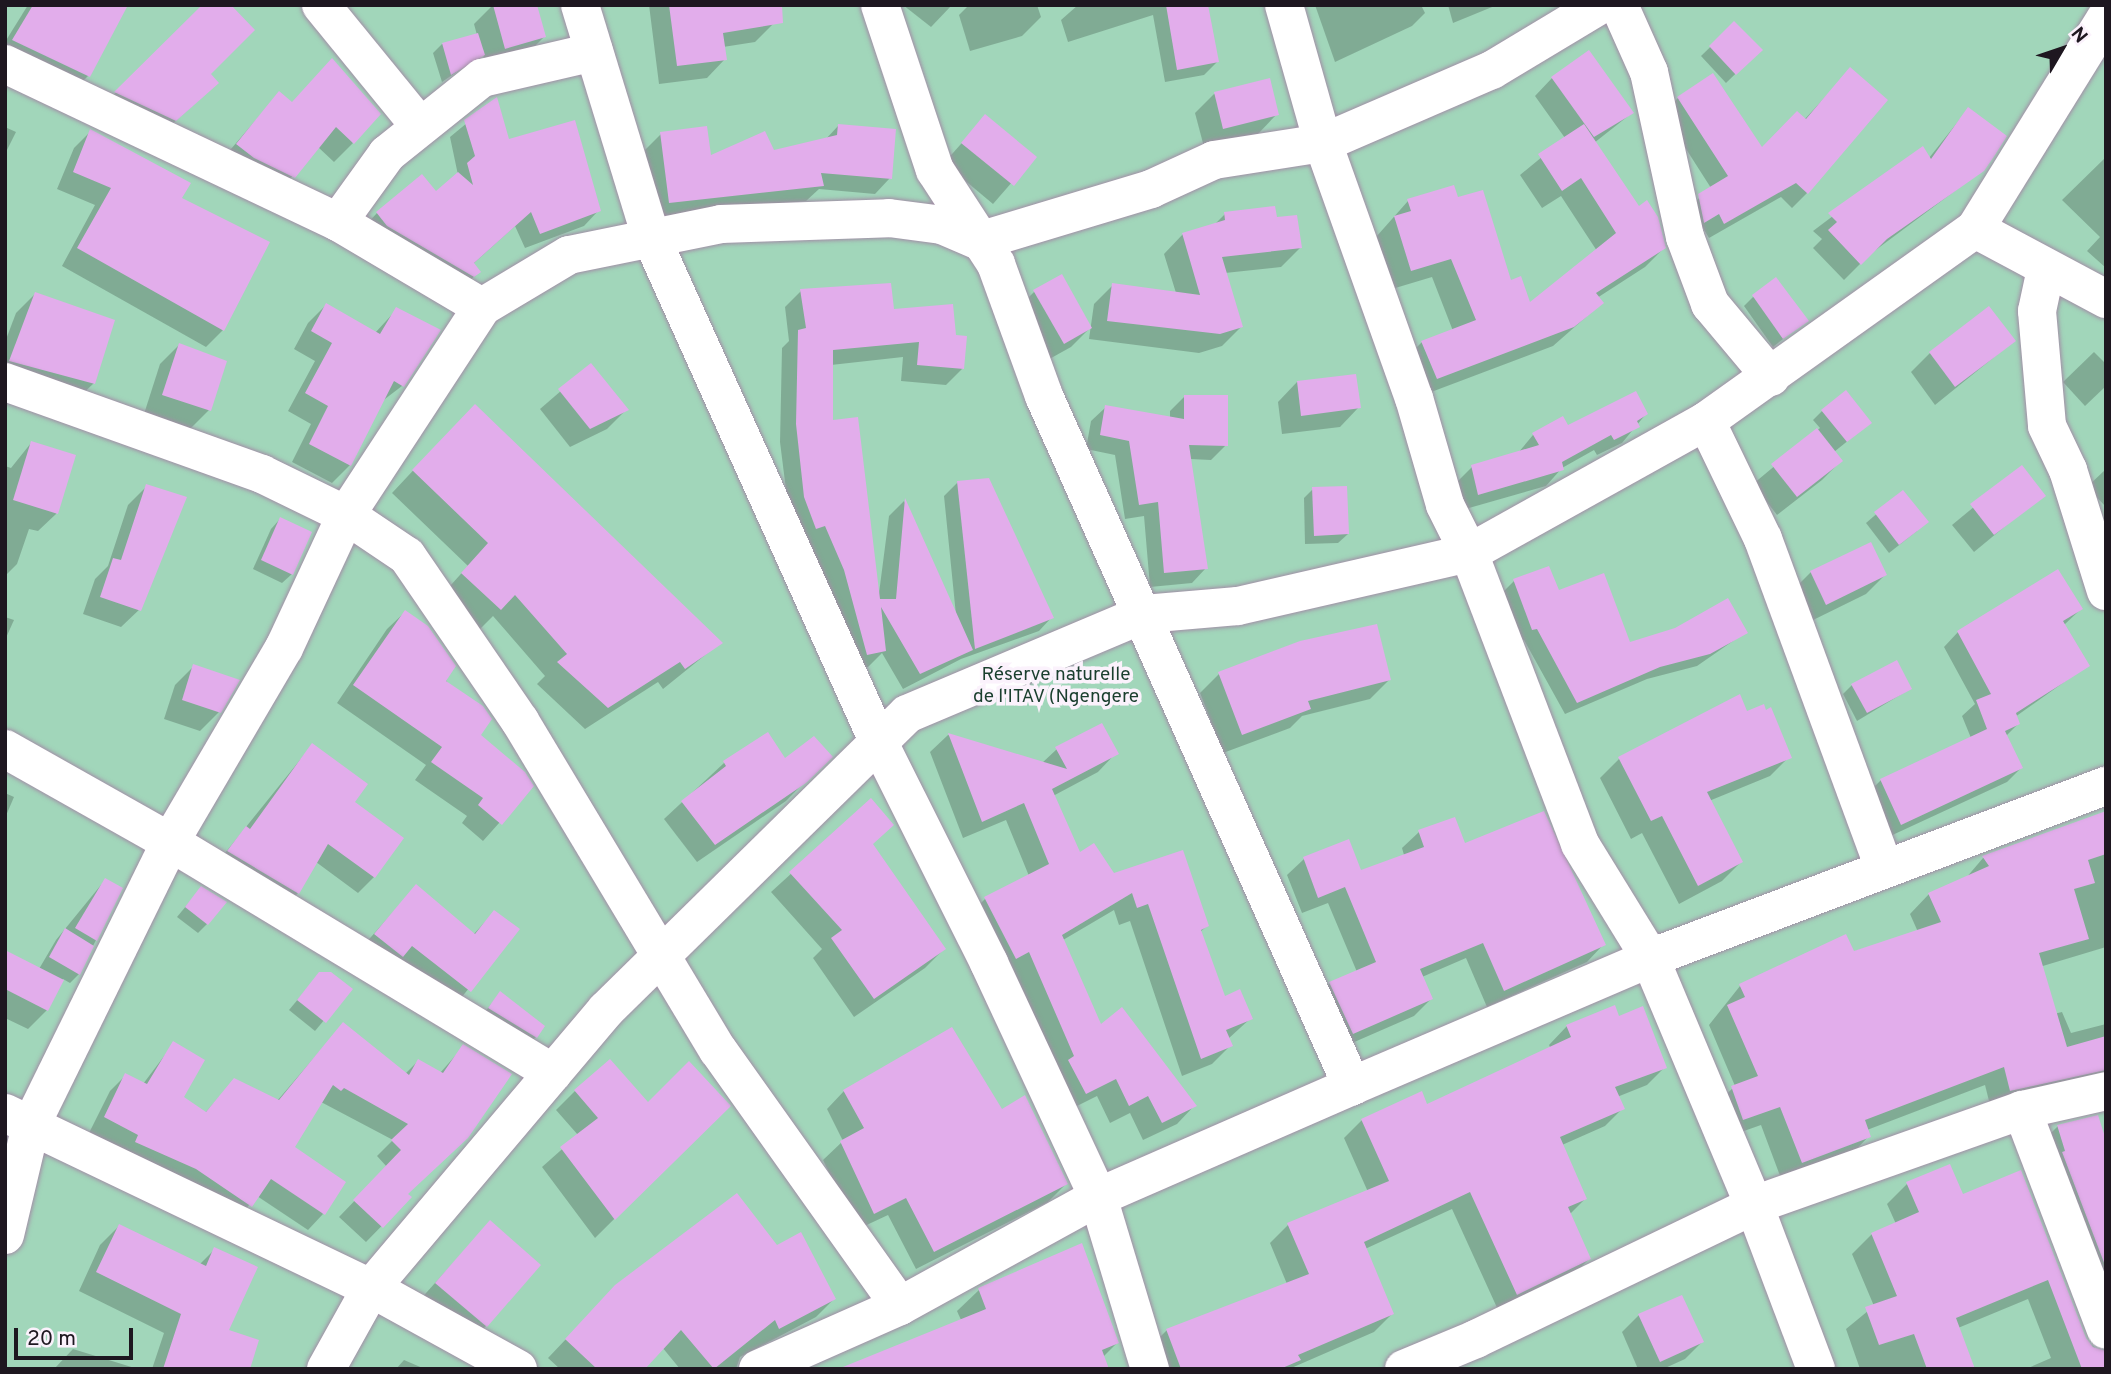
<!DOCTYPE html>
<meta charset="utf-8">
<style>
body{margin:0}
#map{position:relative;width:2111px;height:1374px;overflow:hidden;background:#f6e0f9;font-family:Overpass,sans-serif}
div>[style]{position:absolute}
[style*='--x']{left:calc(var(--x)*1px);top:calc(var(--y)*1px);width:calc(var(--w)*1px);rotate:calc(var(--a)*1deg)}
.green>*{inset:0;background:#a1d6ba}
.shadow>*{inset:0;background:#0003}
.building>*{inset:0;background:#e2adeb}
.roads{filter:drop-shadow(0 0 2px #a28ea6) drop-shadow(0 0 2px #a28ea6)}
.street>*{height:38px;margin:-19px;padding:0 19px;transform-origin:19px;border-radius:19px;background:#fff}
span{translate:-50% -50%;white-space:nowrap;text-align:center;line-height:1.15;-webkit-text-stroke:7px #fbf2fc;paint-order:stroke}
.park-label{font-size:19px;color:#1a3f2e}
.frame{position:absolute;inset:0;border:7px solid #1e1720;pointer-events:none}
.north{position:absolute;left:2027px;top:14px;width:70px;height:70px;-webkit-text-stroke:5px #fbf2fc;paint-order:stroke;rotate:51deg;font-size:19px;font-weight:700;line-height:28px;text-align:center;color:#1e1720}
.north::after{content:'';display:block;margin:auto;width:24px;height:32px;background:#1e1720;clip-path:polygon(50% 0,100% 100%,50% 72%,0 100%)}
.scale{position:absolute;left:14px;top:1328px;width:119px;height:32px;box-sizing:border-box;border:4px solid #1e1720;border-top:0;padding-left:9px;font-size:21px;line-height:24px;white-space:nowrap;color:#1e1720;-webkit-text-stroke:5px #fbf2fc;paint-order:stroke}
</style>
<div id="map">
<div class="green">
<i style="clip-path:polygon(5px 5px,2106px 5px,2106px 1369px,5px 1369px)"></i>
</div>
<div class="shadow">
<i style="clip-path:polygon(28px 5px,126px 5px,88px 76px,69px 95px,5px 65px,5px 42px)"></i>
<i style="clip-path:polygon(493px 5px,535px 5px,544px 37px,525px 56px,486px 67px,483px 54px,442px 82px,433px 53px,442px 44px,477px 35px,474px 24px)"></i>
<i style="clip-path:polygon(649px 5px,770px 5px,773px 24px,755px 42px,723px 47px,725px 59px,707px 78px,659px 84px)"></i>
<i style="clip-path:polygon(903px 5px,952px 5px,931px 27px)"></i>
<i style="clip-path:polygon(969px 5px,1037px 5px,1041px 17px,1022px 36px,970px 51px,959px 15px)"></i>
<i style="clip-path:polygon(1207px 5px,1217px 62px,1204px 75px,1165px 82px,1153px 15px,1068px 42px,1061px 20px,1078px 5px)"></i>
<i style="clip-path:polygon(1315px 5px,1421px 5px,1425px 13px,1412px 26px,1335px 62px)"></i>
<i style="clip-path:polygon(1448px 5px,1497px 5px,1453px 23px)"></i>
<i style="clip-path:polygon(1734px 24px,1760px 50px,1726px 83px,1701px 56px)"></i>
<i style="clip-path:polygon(183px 27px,208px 74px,200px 99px,158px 137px,99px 109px)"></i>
<i style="clip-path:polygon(1850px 70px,1886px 101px,1807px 193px,1792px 208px,1781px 197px,1709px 238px,1703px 228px,1689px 237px,1684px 211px,1711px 188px,1663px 113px,1678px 98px,1762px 150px,1804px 120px)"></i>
<i style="clip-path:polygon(1552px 78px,1632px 113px,1594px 143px,1664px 248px,1645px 267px,1597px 298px,1602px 303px,1553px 346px,1418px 397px,1403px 361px,1422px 342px,1453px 331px,1432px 277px,1392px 289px,1376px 237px,1408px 201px,1456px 199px,1510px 282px,1530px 305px,1597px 251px,1561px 196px,1542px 208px,1520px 175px,1565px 138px,1535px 96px)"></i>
<i style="clip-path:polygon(314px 79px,353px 143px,334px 162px,318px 147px,275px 196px,219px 163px,279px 93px,291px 104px)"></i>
<i style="clip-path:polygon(1214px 94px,1277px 114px,1258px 134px,1204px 147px,1195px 113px)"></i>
<i style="clip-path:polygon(496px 99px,508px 141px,599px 210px,584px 226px,525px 248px,515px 226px,473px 264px,479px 272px,463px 287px,362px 229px,377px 213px,435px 193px,458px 175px,450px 137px)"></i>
<i style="clip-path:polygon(1968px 109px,1983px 170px,1869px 255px,1844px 280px,1813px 248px,1822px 239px,1813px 231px,1922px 149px,1929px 158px)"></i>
<i style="clip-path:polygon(985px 117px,1034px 157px,993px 204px,944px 163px)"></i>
<i style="clip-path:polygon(838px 126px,890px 178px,875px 194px,819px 189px,806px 201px,654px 217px,645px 150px,661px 134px,709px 158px,773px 152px,825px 140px)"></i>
<i style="clip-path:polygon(5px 127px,16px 132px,5px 154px)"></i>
<i style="clip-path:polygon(91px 131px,179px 198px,223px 330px,206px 347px,62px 266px,95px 205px,57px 189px,74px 148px)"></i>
<i style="clip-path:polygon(2106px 157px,2106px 268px,2087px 251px,2100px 237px,2062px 200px)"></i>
<i style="clip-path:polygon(1225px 214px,1275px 219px,1300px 248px,1281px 267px,1225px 273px,1241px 327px,1222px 346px,1199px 353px,1089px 339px,1094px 304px,1113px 285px,1176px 293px,1164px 254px,1183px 234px,1214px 225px)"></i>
<i style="clip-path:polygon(1061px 277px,1090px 328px,1071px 347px,1044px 362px,1015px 311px,1034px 292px)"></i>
<i style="clip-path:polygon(801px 291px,893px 311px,954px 336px,963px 368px,946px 385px,901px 381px,903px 357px,831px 365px,831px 422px,878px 601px,889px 516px,904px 501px,956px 615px,944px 496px,958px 482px,1052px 617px,1039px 631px,961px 659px,903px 689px,882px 653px,868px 667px,851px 670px,789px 514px,780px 442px,782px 348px,789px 341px,785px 307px)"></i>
<i style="clip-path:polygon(35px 294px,94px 383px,74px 402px,5px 385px,5px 342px,16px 313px)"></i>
<i style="clip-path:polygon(1753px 297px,1807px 320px,1773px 347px,1744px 306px)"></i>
<i style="clip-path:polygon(326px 305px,375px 333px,397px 309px,402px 386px,381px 402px,350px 465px,332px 483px,292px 462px,311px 424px,288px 411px,315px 361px,294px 349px,308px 323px)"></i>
<i style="clip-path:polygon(2014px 341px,1935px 405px,1911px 372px,1930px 353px)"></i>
<i style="clip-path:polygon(179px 345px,209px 410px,190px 429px,144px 414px,160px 364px)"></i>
<i style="clip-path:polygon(2094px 352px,2106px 364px,2106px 386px,2085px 406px,2063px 382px)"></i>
<i style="clip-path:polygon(591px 365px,626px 410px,607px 429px,570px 447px,540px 409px)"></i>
<i style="clip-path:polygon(1297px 382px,1359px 407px,1340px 427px,1282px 434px,1278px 402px)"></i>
<i style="clip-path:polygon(1185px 396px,1226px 445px,1211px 460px,1190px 459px,1206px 568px,1192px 583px,1150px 587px,1144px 516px,1125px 519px,1115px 455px,1086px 449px,1091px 421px,1106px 407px,1170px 418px,1170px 411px)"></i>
<i style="clip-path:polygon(1822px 411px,1870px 423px,1834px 452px,1841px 461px,1822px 480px,1777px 515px,1753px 484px,1820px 428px,1813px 420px)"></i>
<i style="clip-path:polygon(1646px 414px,1622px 443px,1597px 455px,1594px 450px,1562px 468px,1546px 486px,1462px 510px,1456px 483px,1472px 467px,1518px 453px,1533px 435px)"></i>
<i style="clip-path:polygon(453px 428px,720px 643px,663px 689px,658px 682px,585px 729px,537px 684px,545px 676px,493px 616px,478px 631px,441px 596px,468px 566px,392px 493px)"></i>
<i style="clip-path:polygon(31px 443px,73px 456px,56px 514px,38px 531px,29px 529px,17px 564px,5px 576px,5px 466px,11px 468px)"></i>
<i style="clip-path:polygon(2021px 468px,2043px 495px,1974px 552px,1952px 525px)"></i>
<i style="clip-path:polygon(2106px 469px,2106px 507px,2087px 487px)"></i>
<i style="clip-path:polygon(147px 486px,141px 608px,121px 627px,83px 614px,95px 579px,108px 566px,128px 505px)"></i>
<i style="clip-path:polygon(1313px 489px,1348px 534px,1338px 543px,1305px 544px,1304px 498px)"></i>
<i style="clip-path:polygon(1902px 492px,1917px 531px,1889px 553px,1866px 523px)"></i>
<i style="clip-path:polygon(280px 519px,292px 574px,282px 583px,253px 569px,271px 529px)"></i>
<i style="clip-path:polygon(1871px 544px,1885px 575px,1866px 594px,1807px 623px,1792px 591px,1811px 572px)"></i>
<i style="clip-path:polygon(1548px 568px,1558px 593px,1629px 645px,1746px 632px,1697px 666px,1647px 679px,1565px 714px,1524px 640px,1520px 641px,1502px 593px,1514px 581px)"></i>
<i style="clip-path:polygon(2081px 609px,2064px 625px,2088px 665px,2015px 717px,2018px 724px,2006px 736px,2021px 768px,2007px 782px,1886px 838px,1866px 795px,1881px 780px,1971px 738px,1962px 716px,1975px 704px,1944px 647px,1958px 632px)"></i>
<i style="clip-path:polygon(405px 612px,479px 735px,532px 786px,483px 841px,462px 823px,467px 816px,415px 780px,426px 765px,337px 703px,387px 629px)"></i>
<i style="clip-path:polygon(5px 617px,14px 620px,5px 640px)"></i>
<i style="clip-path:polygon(194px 666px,219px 712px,200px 731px,164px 719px,175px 685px)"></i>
<i style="clip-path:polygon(1219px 674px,1389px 680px,1370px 699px,1302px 716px,1290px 728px,1223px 753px,1200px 693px)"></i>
<i style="clip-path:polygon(1852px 685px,1910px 689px,1857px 721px,1843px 694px)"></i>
<i style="clip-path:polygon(1739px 696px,1746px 713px,1789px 757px,1770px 776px,1709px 801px,1741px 862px,1722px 881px,1679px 904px,1642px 833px,1631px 839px,1600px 778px,1619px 759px)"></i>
<i style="clip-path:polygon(948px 735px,1042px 763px,1057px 749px,1116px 753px,1098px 772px,1053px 796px,1079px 854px,1207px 926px,1200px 932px,1223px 998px,1251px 1018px,1228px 1039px,1231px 1045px,1212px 1064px,1182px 1076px,1130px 921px,1119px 925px,1114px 910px,1063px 940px,1101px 1026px,1195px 1105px,1177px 1124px,1143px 1140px,1130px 1113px,1110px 1123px,1097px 1096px,1067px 1111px,967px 917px,985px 899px,1029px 876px,1006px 820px,963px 838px,930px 752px)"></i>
<i style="clip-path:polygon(312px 745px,353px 803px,374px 877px,358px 893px,316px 862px,298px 893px,282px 909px,213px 868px)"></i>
<i style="clip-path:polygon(830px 756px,786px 801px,697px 862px,664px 819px,724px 763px)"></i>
<i style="clip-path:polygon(5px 793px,14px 797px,5px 818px)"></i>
<i style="clip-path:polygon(871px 801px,871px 845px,944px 949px,925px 968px,854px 1017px,813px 958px,822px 949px,771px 892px)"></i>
<i style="clip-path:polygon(2106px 816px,2106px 947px,1956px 992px,1967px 1035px,2062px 1012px,2071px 1033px,2106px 1024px,2106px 1083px,1991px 1109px,1985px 1085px,1867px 1130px,1869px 1136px,1850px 1156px,1782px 1181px,1761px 1125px,1724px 1138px,1713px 1107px,1735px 1086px,1709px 1025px,1740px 986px,1918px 932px,1910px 914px,1929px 894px,1966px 878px,1983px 858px)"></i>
<i style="clip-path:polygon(1419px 832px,1603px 945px,1587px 962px,1487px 1007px,1466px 958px,1422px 977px,1431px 999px,1414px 1016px,1336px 1050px,1314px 1000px,1330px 983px,1357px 972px,1328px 903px,1302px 913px,1287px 875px,1304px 859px,1360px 872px,1404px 855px,1402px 848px)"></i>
<i style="clip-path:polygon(105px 880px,96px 940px,79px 974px,70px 983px,63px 979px,47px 1010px,28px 1029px,5px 1018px,5px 953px,39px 969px,56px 940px)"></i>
<i style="clip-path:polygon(416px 886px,473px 935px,494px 912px,517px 930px,451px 1010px,356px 954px)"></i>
<i style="clip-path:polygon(201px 888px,207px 924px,198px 933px,177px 917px)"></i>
<i style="clip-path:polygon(319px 974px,350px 989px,315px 1031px,289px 1010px)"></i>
<i style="clip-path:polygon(500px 993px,536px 1037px,526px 1046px,480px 1018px)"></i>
<i style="clip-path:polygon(1618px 1018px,1665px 1067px,1647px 1085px,1617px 1097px,1623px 1108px,1605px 1126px,1562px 1145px,1585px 1199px,1570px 1214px,1589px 1259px,1571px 1277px,1499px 1312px,1452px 1209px,1365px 1249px,1392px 1314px,1374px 1332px,1289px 1369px,1157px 1369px,1149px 1348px,1167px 1330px,1287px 1284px,1270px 1243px,1288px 1225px,1368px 1192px,1344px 1138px,1362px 1120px,1427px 1106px,1551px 1049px,1549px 1045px,1567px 1026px)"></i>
<i style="clip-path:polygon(343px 1024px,405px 1074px,418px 1061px,440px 1073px,463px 1047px,406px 1195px,409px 1198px,366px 1242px,339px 1217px,387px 1167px,377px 1156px,393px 1140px,321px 1102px,292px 1148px,323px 1214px,308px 1230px,257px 1196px,235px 1221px,89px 1133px,110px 1091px,126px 1075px,143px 1084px,174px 1043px,181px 1098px,205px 1113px,234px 1080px,277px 1101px)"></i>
<i style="clip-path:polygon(575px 1091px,647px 1105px,728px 1106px,595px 1238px,542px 1167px,578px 1135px,556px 1110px)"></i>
<i style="clip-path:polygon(844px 1091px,1001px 1112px,1066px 1184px,1048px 1202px,916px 1269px,888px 1215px,856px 1230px,823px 1160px,843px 1141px,827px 1109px)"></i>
<i style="clip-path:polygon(2058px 1126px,2106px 1146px,2106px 1339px,2038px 1146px)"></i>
<i style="clip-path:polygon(2020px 1172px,2084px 1339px,2102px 1353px,2106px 1369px,2026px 1369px,2051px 1358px,2028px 1299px,1958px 1328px,1973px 1369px,1860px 1369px,1846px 1329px,1874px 1306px,1852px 1254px,1872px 1234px,1896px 1224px,1887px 1204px,1907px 1184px,1962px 1197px)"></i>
<i style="clip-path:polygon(490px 1222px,486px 1326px,467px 1345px,417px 1303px)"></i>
<i style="clip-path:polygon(119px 1226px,199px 1265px,215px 1249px,227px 1331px,248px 1369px,152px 1369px,164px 1333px,79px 1291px,100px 1245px)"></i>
<i style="clip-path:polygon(776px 1247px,834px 1299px,816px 1317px,740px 1357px,736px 1369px,680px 1369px,662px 1347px,642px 1369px,560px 1369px,548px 1358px,604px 1299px)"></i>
<i style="clip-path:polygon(979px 1290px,1117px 1343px,1103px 1357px,961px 1320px,957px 1311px)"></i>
<i style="clip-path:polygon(1639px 1315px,1702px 1342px,1685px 1359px,1663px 1369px,1638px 1369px,1622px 1332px)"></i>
<i style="clip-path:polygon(73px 1349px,138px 1369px,54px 1369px)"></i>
<i style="clip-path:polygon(404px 1360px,425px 1369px,396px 1369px)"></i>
</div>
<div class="building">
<i style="clip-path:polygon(33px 5px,128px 5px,90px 77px,12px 40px)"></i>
<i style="clip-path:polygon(202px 5px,231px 5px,255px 30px,211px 74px,219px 83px,176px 121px,114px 92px)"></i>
<i style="clip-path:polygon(493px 5px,537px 5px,546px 37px,505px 49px)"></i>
<i style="clip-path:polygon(669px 5px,782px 5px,783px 23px,723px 33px,727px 60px,677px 66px)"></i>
<i style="clip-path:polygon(1166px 5px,1208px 5px,1219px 62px,1177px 70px)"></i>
<i style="clip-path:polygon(1734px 21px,1763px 50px,1736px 75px,1709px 46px)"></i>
<i style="clip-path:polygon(478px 33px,485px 55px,451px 75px,442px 43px)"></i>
<i style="clip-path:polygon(1589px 50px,1634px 113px,1594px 137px,1551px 77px)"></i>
<i style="clip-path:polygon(332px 58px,381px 114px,354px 144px,336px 127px,295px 178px,254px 158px,236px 144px,279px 91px,292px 102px)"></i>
<i style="clip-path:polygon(1850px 67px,1888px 100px,1808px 194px,1796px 183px,1724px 224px,1719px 214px,1704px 223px,1698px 194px,1728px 176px,1677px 97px,1713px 73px,1762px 147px,1797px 111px,1806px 119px)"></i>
<i style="clip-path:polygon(1270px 78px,1279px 115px,1223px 129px,1214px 92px)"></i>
<i style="clip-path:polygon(497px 97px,509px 139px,575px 120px,601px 211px,540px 234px,531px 212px,474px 263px,481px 272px,474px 277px,387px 226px,376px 212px,422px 174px,436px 191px,458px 172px,473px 185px,467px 163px,475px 156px,464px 120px)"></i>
<i style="clip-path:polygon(1968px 107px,2007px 136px,1995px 155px,1984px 171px,1887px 239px,1861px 265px,1828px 230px,1837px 222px,1828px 213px,1923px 146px,1931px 159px)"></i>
<i style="clip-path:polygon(985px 114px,1037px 157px,1014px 186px,961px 143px)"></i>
<i style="clip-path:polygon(838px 124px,896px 129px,892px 179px,821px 173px,824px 186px,669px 203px,660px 132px,707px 126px,711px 155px,765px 131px,774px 150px,837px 135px)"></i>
<i style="clip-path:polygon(1584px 124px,1639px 206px,1647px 200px,1658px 217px,1666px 248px,1596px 293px,1604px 303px,1574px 327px,1437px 379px,1421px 341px,1476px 320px,1451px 259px,1411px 271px,1394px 216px,1411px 211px,1407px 199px,1454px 185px,1458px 197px,1483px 190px,1511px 280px,1521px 276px,1530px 302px,1616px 233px,1581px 178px,1562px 191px,1538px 154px)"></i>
<i style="clip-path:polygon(90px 129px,191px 183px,182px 198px,270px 242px,224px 331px,77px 248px,111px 188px,73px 172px)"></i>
<i style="clip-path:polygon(1275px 206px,1277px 217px,1297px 215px,1302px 248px,1222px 257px,1243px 327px,1220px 334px,1107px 321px,1112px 283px,1200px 295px,1182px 233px,1225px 220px,1224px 212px)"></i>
<i style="clip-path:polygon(1062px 274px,1092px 328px,1064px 344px,1033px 290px)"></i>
<i style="clip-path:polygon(1776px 277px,1809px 321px,1783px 339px,1752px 295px)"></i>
<i style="clip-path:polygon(891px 283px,894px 309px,953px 304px,956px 335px,967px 336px,964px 369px,917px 365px,919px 342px,833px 350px,833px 420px,858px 417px,880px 599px,896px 599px,905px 498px,973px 650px,920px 674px,881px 607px,886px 651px,867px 655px,844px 570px,825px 526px,816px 529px,804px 497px,796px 424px,798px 330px,806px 328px,800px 289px)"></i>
<i style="clip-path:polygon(35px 292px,115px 320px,95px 384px,9px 361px)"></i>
<i style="clip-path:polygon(326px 303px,380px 334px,396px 307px,441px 330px,404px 387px,394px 381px,351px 466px,309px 444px,328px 406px,305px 393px,332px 343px,311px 331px)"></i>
<i style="clip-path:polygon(1989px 306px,2016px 341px,1955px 387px,1929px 352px)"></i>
<i style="clip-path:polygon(179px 343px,227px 361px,211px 411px,162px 395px)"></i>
<i style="clip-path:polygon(591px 363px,629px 410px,590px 429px,558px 389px)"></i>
<i style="clip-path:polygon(1356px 374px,1361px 408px,1301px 416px,1297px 381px)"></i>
<i style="clip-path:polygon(1846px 390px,1872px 423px,1847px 442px,1821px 410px)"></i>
<i style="clip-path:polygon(1636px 391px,1648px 414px,1637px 421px,1640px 427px,1614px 440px,1611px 435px,1562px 462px,1564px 470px,1478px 495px,1471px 465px,1539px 445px,1532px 433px,1563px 416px,1568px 425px)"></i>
<i style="clip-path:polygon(1184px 395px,1228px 395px,1228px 446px,1189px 445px,1208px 569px,1164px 573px,1158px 502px,1139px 505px,1129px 441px,1100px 435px,1105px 405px,1184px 419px)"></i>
<i style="clip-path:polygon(475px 404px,723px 643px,685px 669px,680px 662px,608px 708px,557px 662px,567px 654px,515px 595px,501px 610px,461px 573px,488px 543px,412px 470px)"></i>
<i style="clip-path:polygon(1817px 428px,1843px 461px,1797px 497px,1771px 464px)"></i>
<i style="clip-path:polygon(31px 441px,76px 455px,58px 514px,13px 500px)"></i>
<i style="clip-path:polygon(2022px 465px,2046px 496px,1994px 535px,1970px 504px)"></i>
<i style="clip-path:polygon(989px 478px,1054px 618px,975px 649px,957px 481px)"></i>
<i style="clip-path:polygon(146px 484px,187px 497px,141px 611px,100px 597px,113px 558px,121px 560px)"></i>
<i style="clip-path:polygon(1347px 486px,1349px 534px,1314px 536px,1312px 487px)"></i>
<i style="clip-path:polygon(1903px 490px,1929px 522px,1899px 545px,1874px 512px)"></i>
<i style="clip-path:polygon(280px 517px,312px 532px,293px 575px,261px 560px)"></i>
<i style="clip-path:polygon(1871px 542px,1887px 575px,1826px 605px,1810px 571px)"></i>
<i style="clip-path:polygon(1549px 566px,1559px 590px,1604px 573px,1630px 642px,1675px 628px,1728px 598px,1748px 633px,1710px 654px,1660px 667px,1577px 703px,1537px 629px,1532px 630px,1513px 579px)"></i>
<i style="clip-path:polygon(2058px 569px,2083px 609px,2063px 621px,2090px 666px,2016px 713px,2020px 724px,2005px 731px,2023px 768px,1901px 825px,1880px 779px,1987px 729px,1976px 700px,1991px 694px,1957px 631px)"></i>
<i style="clip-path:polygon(405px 610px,428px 626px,456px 666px,446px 681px,483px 706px,492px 719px,481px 735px,525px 772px,534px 786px,502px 825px,478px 805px,483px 798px,431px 762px,442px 747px,353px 685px)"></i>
<i style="clip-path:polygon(1377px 624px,1391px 680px,1308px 701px,1311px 709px,1242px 735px,1218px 672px,1300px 641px)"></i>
<i style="clip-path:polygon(1897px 660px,1912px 689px,1867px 713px,1851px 684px)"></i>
<i style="clip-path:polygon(193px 664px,240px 680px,221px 713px,182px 700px)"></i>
<i style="clip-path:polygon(1740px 694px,1747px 711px,1764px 704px,1766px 710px,1771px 707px,1792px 758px,1707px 792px,1743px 862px,1698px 886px,1662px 816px,1651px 821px,1618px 757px)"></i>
<i style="clip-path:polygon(1102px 723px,1119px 754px,1052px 789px,1080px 852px,1094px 843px,1114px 873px,1183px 850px,1209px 926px,1201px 930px,1225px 996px,1240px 989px,1253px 1019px,1226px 1030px,1233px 1046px,1201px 1059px,1148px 904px,1137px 908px,1132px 893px,1062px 935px,1101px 1024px,1122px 1007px,1197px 1106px,1162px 1123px,1148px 1096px,1129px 1106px,1116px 1079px,1086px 1094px,1068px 1060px,1074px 1056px,1029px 952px,1016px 959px,984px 897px,1049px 864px,1024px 803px,982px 822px,948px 733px,1067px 769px,1055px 747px)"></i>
<i style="clip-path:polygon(768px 732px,785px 758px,814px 736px,833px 757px,806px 783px,715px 845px,681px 801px,726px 766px,723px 761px)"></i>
<i style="clip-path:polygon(312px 743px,368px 784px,355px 802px,404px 838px,375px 878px,328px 844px,299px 894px,227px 851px,246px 826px,250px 829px)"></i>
<i style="clip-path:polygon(871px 798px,894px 825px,873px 844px,946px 949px,874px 999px,831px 938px,842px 930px,789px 872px)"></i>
<i style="clip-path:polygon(1544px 811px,1606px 945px,1504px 991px,1483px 943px,1420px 969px,1433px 999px,1353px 1034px,1329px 982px,1376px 962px,1345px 887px,1318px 898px,1303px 857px,1349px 839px,1361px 870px,1424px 847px,1418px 830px,1455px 817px,1465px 843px)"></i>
<i style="clip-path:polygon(2106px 811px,2106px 854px,2088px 860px,2095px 883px,2074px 889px,2089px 939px,2039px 953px,2067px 1047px,2106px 1036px,2106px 1070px,2010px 1091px,2004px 1067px,1865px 1120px,1871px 1137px,1802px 1163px,1780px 1107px,1743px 1120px,1731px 1086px,1758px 1076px,1727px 1005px,1745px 997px,1739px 984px,1846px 934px,1854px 951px,1941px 922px,1928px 893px,1989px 866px,1982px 856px)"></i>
<i style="clip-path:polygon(105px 878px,123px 888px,97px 941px,75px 928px)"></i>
<i style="clip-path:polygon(416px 884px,475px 934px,494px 910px,520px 929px,471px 992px,412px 946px,403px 957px,374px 934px)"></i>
<i style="clip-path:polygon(201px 886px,227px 902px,208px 925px,185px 907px)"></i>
<i style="clip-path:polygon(65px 928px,94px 946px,80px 975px,49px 957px)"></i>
<i style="clip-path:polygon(5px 950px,64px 980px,48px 1011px,5px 989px)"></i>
<i style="clip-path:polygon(319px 972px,331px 972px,353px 989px,326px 1023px,297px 1000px)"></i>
<i style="clip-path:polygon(500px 991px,545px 1026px,537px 1038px,488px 1008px)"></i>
<i style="clip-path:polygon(1615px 1005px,1619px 1016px,1643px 1006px,1667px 1068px,1615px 1087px,1625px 1109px,1560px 1137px,1587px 1199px,1568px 1207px,1591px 1259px,1517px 1295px,1470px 1192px,1364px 1242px,1394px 1314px,1298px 1355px,1301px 1360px,1280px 1369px,1181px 1369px,1166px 1329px,1309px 1274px,1287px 1223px,1389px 1181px,1361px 1119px,1422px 1091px,1427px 1104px,1571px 1037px,1566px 1025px)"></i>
<i style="clip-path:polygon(343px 1022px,409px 1075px,418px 1059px,443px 1073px,463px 1044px,512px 1074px,468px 1138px,408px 1194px,412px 1197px,383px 1228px,353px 1200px,401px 1150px,391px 1140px,408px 1124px,344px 1088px,341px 1091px,333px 1085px,295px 1147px,346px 1182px,325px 1215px,271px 1179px,252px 1207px,196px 1169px,135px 1142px,138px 1135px,104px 1117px,125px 1073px,147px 1084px,173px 1041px,205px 1060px,184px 1097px,206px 1112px,234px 1078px,279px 1100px)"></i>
<i style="clip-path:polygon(952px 1027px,1002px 1109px,1025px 1095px,1068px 1184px,934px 1252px,906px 1198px,874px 1214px,840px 1141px,864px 1128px,843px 1090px)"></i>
<i style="clip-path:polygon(610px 1059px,648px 1102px,689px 1061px,731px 1106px,615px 1220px,560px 1147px,598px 1118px,574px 1090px)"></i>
<i style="clip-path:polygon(2098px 1115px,2106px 1140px,2106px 1268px,2062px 1152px,2065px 1151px,2057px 1125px)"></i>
<i style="clip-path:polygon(1950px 1164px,1963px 1194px,2021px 1170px,2086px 1338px,2093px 1347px,2106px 1351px,2106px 1369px,2082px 1369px,2048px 1280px,1956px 1318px,1975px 1369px,1927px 1369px,1914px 1334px,1879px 1345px,1865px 1307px,1897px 1296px,1871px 1233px,1919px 1212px,1906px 1182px)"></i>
<i style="clip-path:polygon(737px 1193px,777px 1245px,801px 1232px,836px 1299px,779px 1329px,775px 1320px,714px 1369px,681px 1330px,645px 1369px,597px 1369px,565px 1339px,615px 1285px)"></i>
<i style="clip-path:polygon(490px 1220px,541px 1265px,487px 1327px,435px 1283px)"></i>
<i style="clip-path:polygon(119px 1224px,206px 1266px,214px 1247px,258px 1267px,229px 1330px,259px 1340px,250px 1369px,163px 1369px,181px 1314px,96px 1272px)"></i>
<i style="clip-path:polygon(1082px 1243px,1119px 1343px,1102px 1350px,1109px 1369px,838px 1369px,986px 1309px,978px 1288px)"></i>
<i style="clip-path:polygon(1682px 1295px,1704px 1342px,1660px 1362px,1638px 1314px)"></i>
</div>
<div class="roads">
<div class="street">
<i style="--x:321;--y:5;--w:155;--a:50.8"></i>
<i style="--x:580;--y:5;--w:243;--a:73"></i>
<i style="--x:651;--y:237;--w:553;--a:65.75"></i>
<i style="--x:878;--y:741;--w:248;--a:63.4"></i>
<i style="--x:989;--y:963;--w:258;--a:65"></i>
<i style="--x:1098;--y:1197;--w:180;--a:73.2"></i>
<i style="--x:880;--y:5;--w:174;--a:71.6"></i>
<i style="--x:935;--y:170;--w:112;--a:57"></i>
<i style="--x:996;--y:264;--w:140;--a:70"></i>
<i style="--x:1044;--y:396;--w:756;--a:65.95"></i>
<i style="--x:1284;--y:5;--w:143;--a:74.2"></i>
<i style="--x:1323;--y:143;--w:271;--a:70.4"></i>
<i style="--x:1414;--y:398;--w:111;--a:73.8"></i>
<i style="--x:1445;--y:505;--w:54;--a:63.4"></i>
<i style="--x:1469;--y:553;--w:311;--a:69.1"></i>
<i style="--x:1580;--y:844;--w:134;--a:58.4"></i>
<i style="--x:1650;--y:958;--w:268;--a:67.2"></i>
<i style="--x:1754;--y:1205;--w:175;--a:69.3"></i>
<i style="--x:1619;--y:5;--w:73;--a:65.9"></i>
<i style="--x:1649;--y:72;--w:169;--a:77.7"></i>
<i style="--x:1685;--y:237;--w:72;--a:69.5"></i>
<i style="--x:1710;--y:304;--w:95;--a:50.1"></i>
<i style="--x:5;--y:64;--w:369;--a:25.4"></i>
<i style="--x:338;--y:222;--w:167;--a:30.6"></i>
<i style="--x:338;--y:222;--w:84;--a:-54.2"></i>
<i style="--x:387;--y:154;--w:122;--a:-38.7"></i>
<i style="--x:482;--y:78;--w:115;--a:-13.1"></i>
<i style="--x:1975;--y:229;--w:149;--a:28.1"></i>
<i style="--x:2046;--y:269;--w:43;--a:102.1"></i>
<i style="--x:2037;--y:311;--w:115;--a:85"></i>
<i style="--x:2047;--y:426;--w:49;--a:64.5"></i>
<i style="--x:2068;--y:470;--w:127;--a:72.6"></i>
<i style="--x:5;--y:382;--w:273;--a:19.7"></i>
<i style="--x:262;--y:474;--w:93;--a:26"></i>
<i style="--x:346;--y:515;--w:73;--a:33.9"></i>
<i style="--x:407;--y:556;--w:200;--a:55.6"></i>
<i style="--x:520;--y:721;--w:384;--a:59"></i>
<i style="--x:718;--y:1050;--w:314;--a:54.6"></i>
<i style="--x:1706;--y:421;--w:131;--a:64.2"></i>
<i style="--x:1763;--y:539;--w:350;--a:69.8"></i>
<i style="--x:5;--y:749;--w:189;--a:29.4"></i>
<i style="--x:170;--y:842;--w:447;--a:31.1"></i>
<i style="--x:2022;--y:1110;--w:235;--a:69.1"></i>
<i style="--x:5;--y:1113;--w:406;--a:25.6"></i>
<i style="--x:371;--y:1288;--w:168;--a:28.9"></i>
<i style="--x:5;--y:1235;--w:113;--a:-76.7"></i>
<i style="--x:31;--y:1125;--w:315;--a:-63.8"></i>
<i style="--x:170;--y:842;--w:225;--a:-59.6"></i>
<i style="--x:284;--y:648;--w:147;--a:-65"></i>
<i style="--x:346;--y:515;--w:249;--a:-56.8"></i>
<i style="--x:482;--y:307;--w:101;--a:-30.9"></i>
<i style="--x:569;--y:255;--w:155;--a:-11.5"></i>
<i style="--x:721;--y:224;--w:168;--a:-2"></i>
<i style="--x:889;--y:218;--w:53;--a:7.5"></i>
<i style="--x:942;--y:225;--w:40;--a:23.4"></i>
<i style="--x:979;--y:241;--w:180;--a:-16.8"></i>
<i style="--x:1151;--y:189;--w:69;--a:-24.7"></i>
<i style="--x:1214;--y:160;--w:110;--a:-8.9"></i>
<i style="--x:1323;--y:143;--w:184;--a:-23.4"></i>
<i style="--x:1492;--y:70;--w:126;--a:-31"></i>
<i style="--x:326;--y:1369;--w:93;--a:-60.9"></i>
<i style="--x:371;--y:1288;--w:364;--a:-49.8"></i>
<i style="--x:606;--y:1010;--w:422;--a:-44.5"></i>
<i style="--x:907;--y:714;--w:257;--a:-22.9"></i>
<i style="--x:1144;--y:614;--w:94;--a:-4.9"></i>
<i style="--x:1238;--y:606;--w:237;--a:-12.9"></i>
<i style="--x:1469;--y:553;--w:271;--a:-29.1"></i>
<i style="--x:1706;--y:421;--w:330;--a:-35.5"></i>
<i style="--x:1975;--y:229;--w:248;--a:-58.2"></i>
<i style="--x:758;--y:1369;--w:155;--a:-23.9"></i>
<i style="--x:900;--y:1306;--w:226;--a:-28.8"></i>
<i style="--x:1098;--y:1197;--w:277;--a:-23.6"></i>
<i style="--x:1352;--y:1086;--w:324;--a:-23.2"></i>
<i style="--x:1650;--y:958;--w:487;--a:-20.7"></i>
<i style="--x:1404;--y:1369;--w:78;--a:-22.6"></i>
<i style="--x:1476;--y:1339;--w:309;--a:-25.7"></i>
<i style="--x:1754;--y:1205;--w:284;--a:-19.5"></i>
<i style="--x:2022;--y:1110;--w:86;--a:-12.7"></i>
</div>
</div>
<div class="park-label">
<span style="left:1056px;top:687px">Réserve naturelle<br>de l'ITAV (Ngengere</span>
</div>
<div class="frame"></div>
<div class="north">N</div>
<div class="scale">20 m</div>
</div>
